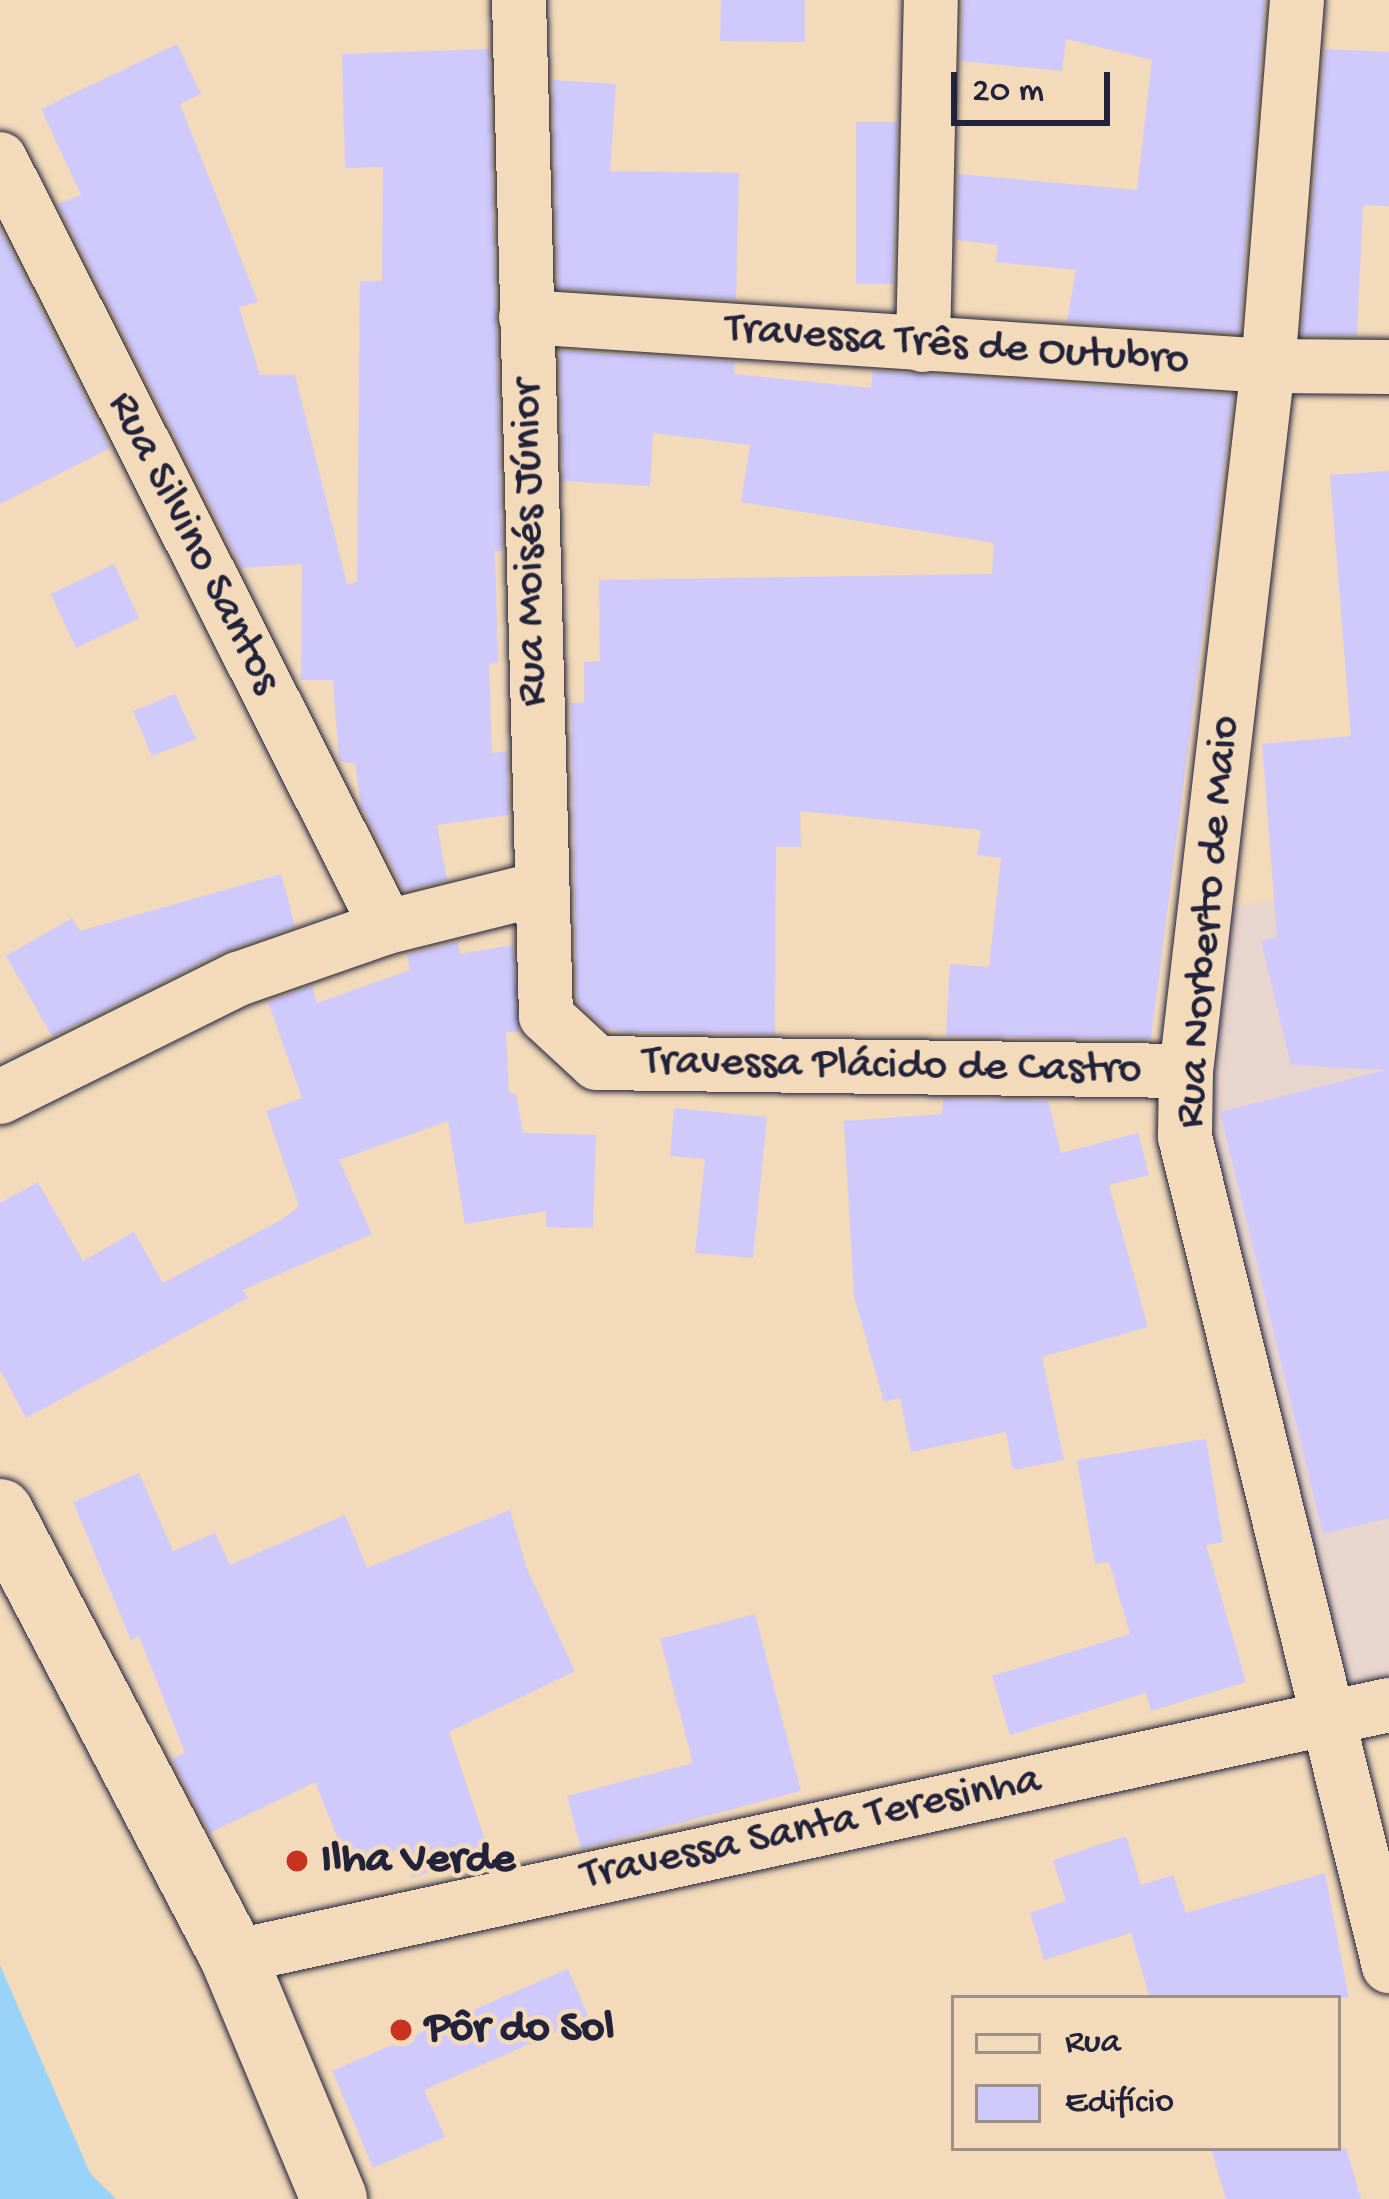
<!DOCTYPE html>
<meta charset="utf-8">
<style>
body{margin:0}
#map{position:relative;width:1389px;height:2199px;overflow:hidden;background:#f2daba;font-family:"Gochi Hand",sans-serif}
div>[style]{position:absolute}
[style*='--x']{left:calc(var(--x)*1px);top:calc(var(--y)*1px);width:calc(var(--w)*1px);rotate:calc(var(--a)*1deg)}
.built>*{inset:0;background:#e8d5ce}
.water>*{inset:0;background:#99d3f9}
.building>*{inset:0;background:#d0c9fc}
.roads{filter:drop-shadow(0 0 3px #22223b) drop-shadow(0 0 3px #22223b)}
.street>*{height:54px;margin:-27px;padding:0 27px;transform-origin:27px;border-radius:27px;background:#f2daba}
.secondary>*{height:66px;margin:-33px;padding:0 33px;transform-origin:33px;border-radius:33px;background:#f2daba}
.dots>*{width:33px;height:33px;translate:-50% -50%;box-sizing:border-box;border:6px solid #f2daba;border-radius:50%}
span{translate:-50% -50%;white-space:nowrap;text-align:center;line-height:1.15;-webkit-text-stroke:9px #f2daba;paint-order:stroke}
.street-label{font-size:45px;color:#22223b}
.poi-label{font-size:45px;color:#22223b;font-weight:700}
.left{translate:0 -50%;text-align:left}
.legend{position:absolute;left:951px;top:1995px;width:390px;height:156px;box-sizing:border-box;background:#f2daba;border:3px solid #9f9087;margin:0;padding:15px 21px;list-style:none;font-size:36px;color:#22223b}
.legend li{display:flex;align-items:center;gap:24px;height:60px}
.legend b{width:60px;border:3px solid #9f9087}
.scale{position:absolute;left:951px;top:72px;width:159px;height:54px;box-sizing:border-box;border:6px solid #22223b;border-top:0;padding-left:15px;font-size:36px;line-height:42px;white-space:nowrap;color:#22223b;-webkit-text-stroke:9px #f2daba;paint-order:stroke}
</style>
<div id="map">
<div class="built">
<i style="clip-path:polygon(1389px 879px,1389px 1677px,1346px 1686px,1200px 1093px,1220px 909px)"></i>
</div>
<div class="water">
<i style="clip-path:polygon(0 1965px,90px 2173px,116px 2199px,0 2199px)"></i>
</div>
<div class="building">
<i style="clip-path:polygon(721px 0,805px 0,805px 42px,720px 41px)"></i>
<i style="clip-path:polygon(963px 0,1265px 0,1239px 333px,1067px 321px,1076px 270px,996px 262px,998px 245px,957px 240px,958px 174px,1137px 190px,1152px 60px,1066px 39px,1062px 71px,961px 61px)"></i>
<i style="clip-path:polygon(177px 44px,201px 94px,180px 104px,258px 302px,239px 307px,260px 375px,295px 375px,347px 584px,357px 582px,360px 281px,382px 281px,383px 167px,345px 168px,342px 54px,489px 49px,502px 551px,495px 551px,498px 663px,489px 664px,492px 753px,507px 751px,509px 815px,437px 825px,447px 880px,404px 890px,361px 805px,355px 764px,339px 761px,333px 680px,301px 680px,302px 564px,242px 568px,58px 204px,81px 195px,41px 109px)"></i>
<i style="clip-path:polygon(1325px 49px,1389px 52px,1389px 206px,1363px 205px,1357px 335px,1302px 335px)"></i>
<i style="clip-path:polygon(553px 80px,616px 84px,610px 171px,739px 173px,736px 299px,558px 288px)"></i>
<i style="clip-path:polygon(856px 122px,897px 122px,893px 284px,856px 284px)"></i>
<i style="clip-path:polygon(0 229px,110px 448px,0 504px)"></i>
<i style="clip-path:polygon(560px 351px,735px 362px,734px 374px,871px 388px,873px 371px,1233px 395px,1151px 1039px,946px 1036px,950px 964px,989px 967px,1001px 858px,977px 855px,981px 830px,800px 811px,801px 847px,776px 847px,775px 1034px,628px 1032px,605px 1028px,577px 1002px,571px 703px,584px 703px,584px 662px,600px 661px,599px 580px,992px 574px,994px 543px,741px 502px,750px 445px,653px 433px,650px 486px,563px 481px)"></i>
<i style="clip-path:polygon(1389px 471px,1389px 1518px,1323px 1534px,1220px 1112px,1385px 1070px,1291px 1065px,1261px 941px,1277px 937px,1262px 744px,1351px 736px,1330px 475px)"></i>
<i style="clip-path:polygon(114px 564px,139px 618px,76px 648px,51px 594px)"></i>
<i style="clip-path:polygon(175px 694px,196px 739px,152px 756px,133px 711px)"></i>
<i style="clip-path:polygon(281px 874px,295px 926px,224px 951px,52px 1036px,6px 956px,72px 918px,80px 931px)"></i>
<i style="clip-path:polygon(458px 942px,460px 954px,513px 945px,519px 1032px,506px 1032px,509px 1093px,516px 1094px,523px 1133px,596px 1135px,593px 1228px,546px 1227px,546px 1211px,465px 1224px,448px 1121px,339px 1160px,372px 1234px,243px 1290px,248px 1298px,26px 1418px,0 1370px,0 1203px,38px 1182px,83px 1261px,134px 1232px,163px 1283px,281px 1220px,299px 1206px,266px 1111px,302px 1098px,268px 1002px,312px 986px,317px 1003px,410px 970px,407px 955px)"></i>
<i style="clip-path:polygon(943px 1099px,1048px 1101px,1061px 1153px,1138px 1133px,1149px 1175px,1109px 1185px,1148px 1327px,1042px 1357px,1064px 1460px,1013px 1470px,1006px 1432px,911px 1452px,900px 1398px,884px 1402px,854px 1296px,844px 1121px,942px 1114px)"></i>
<i style="clip-path:polygon(674px 1108px,767px 1117px,753px 1258px,695px 1253px,705px 1159px,670px 1156px)"></i>
<i style="clip-path:polygon(1206px 1439px,1223px 1542px,1206px 1545px,1246px 1682px,1151px 1711px,1146px 1693px,1010px 1735px,992px 1676px,1130px 1634px,1109px 1562px,1095px 1564px,1077px 1460px)"></i>
<i style="clip-path:polygon(139px 1473px,173px 1551px,215px 1533px,230px 1565px,345px 1515px,367px 1568px,510px 1510px,527px 1569px,575px 1671px,449px 1732px,489px 1852px,412px 1878px,402px 1848px,350px 1869px,315px 1782px,210px 1833px,172px 1759px,185px 1753px,139px 1636px,131px 1640px,73px 1502px)"></i>
<i style="clip-path:polygon(755px 1614px,801px 1791px,581px 1849px,567px 1796px,693px 1763px,660px 1639px)"></i>
<i style="clip-path:polygon(1126px 1836px,1141px 1885px,1173px 1875px,1186px 1913px,1325px 1873px,1349px 1998px,1150px 1998px,1131px 1933px,1044px 1960px,1030px 1913px,1066px 1901px,1053px 1860px)"></i>
<i style="clip-path:polygon(568px 1969px,589px 2018px,424px 2090px,445px 2137px,373px 2168px,332px 2071px)"></i>
<i style="clip-path:polygon(1211px 2148px,1346px 2148px,1361px 2199px,1226px 2199px)"></i>
</div>
<div class="roads">
<div class="street">
<i style="--x:519;--y:0;--w:1016;--a:88.48"></i>
<i style="--x:546;--y:1016;--w:69;--a:42.7"></i>
<i style="--x:597;--y:1063;--w:589;--a:0.78"></i>
<i style="--x:1297;--y:0;--w:367;--a:94.5"></i>
<i style="--x:1268;--y:366;--w:710;--a:96.63"></i>
<i style="--x:1186;--y:1071;--w:66;--a:90.9"></i>
<i style="--x:1185;--y:1137;--w:854;--a:76.18"></i>
<i style="--x:0;--y:159;--w:860;--a:63.26"></i>
<i style="--x:526;--y:317;--w:744;--a:3.78"></i>
<i style="--x:1268;--y:366;--w:121;--a:0.5"></i>
<i style="--x:923;--y:345;--w:345;--a:-88.7"></i>
<i style="--x:0;--y:1097;--w:266;--a:-26.4"></i>
<i style="--x:238;--y:979;--w:158;--a:-19.2"></i>
<i style="--x:387;--y:927;--w:157;--a:-14"></i>
<i style="--x:233;--y:1957;--w:1183;--a:-12.3"></i>
</div>
<div class="secondary">
<i style="--x:0;--y:1512;--w:502;--a:62.36"></i>
<i style="--x:233;--y:1957;--w:262;--a:67.3"></i>
</div>
</div>
<div class="dots">
<i style="left:297px;top:1861px;background:#c8321e"></i>
<i style="left:401px;top:2030px;background:#c8321e"></i>
</div>
<div class="street-label">
<span style="left:957px;top:346px;rotate:4deg">Travessa Três de Outubro</span>
<span style="left:193px;top:543px;rotate:63deg">Rua Silvino Santos</span>
<span style="left:531px;top:543px;rotate:-91deg">Rua Moisés Júnior</span>
<span style="left:1209px;top:922px;rotate:-85deg">Rua Norberto de Maio</span>
<span style="left:892px;top:1067px;rotate:1deg">Travessa Plácido de Castro</span>
<span style="left:811px;top:1829px;rotate:-12deg">Travessa Santa Teresinha</span>
</div>
<div class="poi-label">
<span class="left" style="left:321px;top:1861px">Ilha Verde</span>
<span class="left" style="left:425px;top:2030px">Pôr do Sol</span>
</div>
<ul class="legend">
<li><b style="height:15px;background:#f2daba"></b>Rua</li>
<li><b style="height:33px;background:#d0c9fc"></b>Edifício</li>
</ul>
<div class="scale">20 m</div>
</div>
